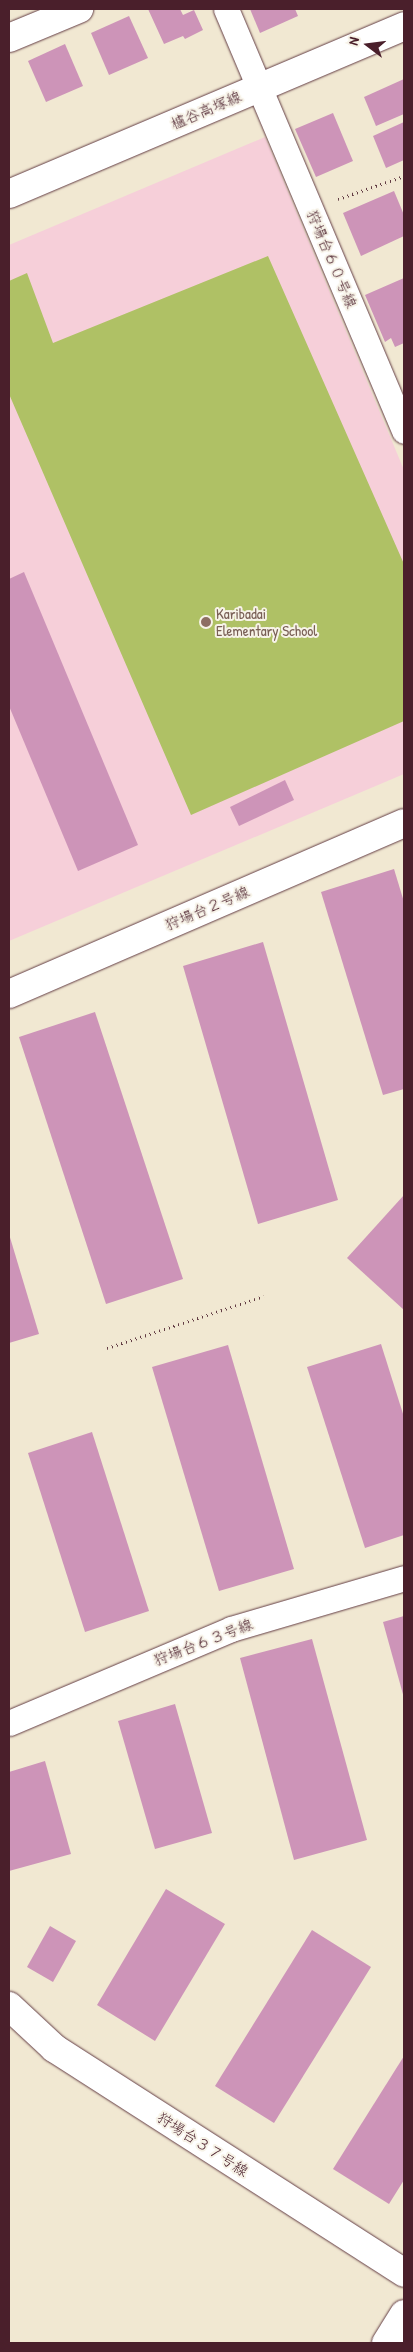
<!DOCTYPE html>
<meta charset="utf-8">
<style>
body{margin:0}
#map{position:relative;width:413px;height:2352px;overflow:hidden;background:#f1e8d2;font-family:"Patrick Hand","Klee One",sans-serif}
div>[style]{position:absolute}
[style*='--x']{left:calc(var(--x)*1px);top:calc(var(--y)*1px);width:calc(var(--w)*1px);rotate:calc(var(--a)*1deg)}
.built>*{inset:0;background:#f6cfd9}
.green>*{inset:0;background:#afc165}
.building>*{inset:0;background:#cd94b8}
.path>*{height:3px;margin-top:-1.5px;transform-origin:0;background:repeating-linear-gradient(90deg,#633d44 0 1px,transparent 0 5px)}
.roads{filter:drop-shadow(0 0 1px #633d44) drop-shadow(0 0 1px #633d44)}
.pedestrian>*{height:25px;margin:-12.5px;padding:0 12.5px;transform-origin:12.5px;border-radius:12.5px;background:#fff}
.minor>*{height:28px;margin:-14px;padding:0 14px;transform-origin:14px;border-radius:14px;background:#fff}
.tertiary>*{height:28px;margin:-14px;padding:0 14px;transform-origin:14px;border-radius:14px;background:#fff}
.dots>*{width:14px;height:14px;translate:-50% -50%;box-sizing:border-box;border:2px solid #f7f3e8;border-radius:50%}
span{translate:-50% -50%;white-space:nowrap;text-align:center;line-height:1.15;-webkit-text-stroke:4px #f7f3e8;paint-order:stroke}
.street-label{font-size:15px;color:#4a1f2b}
.education-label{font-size:15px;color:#785e54}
.left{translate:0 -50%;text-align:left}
.frame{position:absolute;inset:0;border:10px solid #4a1f2b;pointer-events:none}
.north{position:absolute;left:343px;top:20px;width:50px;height:50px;-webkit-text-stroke:4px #f7f3e8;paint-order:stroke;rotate:285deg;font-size:14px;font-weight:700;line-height:20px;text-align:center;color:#4a1f2b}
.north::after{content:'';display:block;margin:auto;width:18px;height:22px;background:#4a1f2b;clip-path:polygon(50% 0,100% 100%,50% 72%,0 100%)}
</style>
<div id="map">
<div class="built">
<i style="clip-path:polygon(265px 137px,404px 470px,404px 774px,9px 941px,9px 245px)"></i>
</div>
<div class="green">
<i style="clip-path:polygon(268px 256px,404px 564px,404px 721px,191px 815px,9px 394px,9px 281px,27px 273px,53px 343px)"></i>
</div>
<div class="building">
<i style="clip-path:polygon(148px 9px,180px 9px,183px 15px,194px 10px,203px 30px,185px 39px,183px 36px,164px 44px)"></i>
<i style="clip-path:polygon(250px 9px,295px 9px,298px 16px,260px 33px)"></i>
<i style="clip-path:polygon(129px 16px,148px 58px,109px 75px,91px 33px)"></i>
<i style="clip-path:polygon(65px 44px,83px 86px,46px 102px,28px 61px)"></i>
<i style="clip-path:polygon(404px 79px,404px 114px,376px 126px,364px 97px)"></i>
<i style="clip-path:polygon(333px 113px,353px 161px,316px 177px,295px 129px)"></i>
<i style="clip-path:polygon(404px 122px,404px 160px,386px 168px,373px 136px)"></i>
<i style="clip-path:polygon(394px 191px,404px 215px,404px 236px,361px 256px,343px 213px)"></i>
<i style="clip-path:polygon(404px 278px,404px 343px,395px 347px,391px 338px,385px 342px,365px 295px)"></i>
<i style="clip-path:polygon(24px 572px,138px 845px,78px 871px,9px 706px,9px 579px)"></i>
<i style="clip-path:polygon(285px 780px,294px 800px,239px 826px,230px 807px)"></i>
<i style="clip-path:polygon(394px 869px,404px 902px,404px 1089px,383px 1095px,321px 892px)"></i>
<i style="clip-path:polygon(263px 942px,338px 1200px,258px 1224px,183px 966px)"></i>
<i style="clip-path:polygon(95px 1012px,183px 1279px,106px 1304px,19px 1037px)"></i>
<i style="clip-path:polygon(404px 1195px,404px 1310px,347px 1258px)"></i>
<i style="clip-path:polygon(9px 1234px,39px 1334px,9px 1343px)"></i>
<i style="clip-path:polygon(381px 1344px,404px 1417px,404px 1535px,365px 1548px,307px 1367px)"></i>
<i style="clip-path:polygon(228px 1345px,294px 1569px,219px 1591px,152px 1367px)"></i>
<i style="clip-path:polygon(92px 1432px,149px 1611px,85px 1632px,28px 1453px)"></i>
<i style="clip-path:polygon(404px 1616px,404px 1698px,383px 1622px)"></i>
<i style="clip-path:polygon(312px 1639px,367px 1840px,294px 1860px,240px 1658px)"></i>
<i style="clip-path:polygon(175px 1704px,212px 1833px,155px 1849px,118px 1721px)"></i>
<i style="clip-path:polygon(45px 1761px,71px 1854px,9px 1871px,9px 1772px)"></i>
<i style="clip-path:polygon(166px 1889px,225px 1924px,155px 2041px,97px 2005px)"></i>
<i style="clip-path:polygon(50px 1926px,76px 1941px,53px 1982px,27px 1967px)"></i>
<i style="clip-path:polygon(312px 1930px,371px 1967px,274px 2123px,215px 2086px)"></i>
<i style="clip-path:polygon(404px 2056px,404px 2180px,389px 2204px,333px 2169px)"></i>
</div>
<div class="path">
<i style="--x:338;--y:199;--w:70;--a:-19.2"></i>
<i style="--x:107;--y:1348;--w:165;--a:-18.3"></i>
</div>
<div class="roads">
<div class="pedestrian">
<i style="--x:226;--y:9;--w:458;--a:67.1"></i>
<i style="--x:9;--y:1723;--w:241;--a:-22.9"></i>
<i style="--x:231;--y:1629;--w:180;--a:-16.4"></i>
</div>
<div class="minor">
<i style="--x:9;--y:38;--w:76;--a:-22.5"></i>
<i style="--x:9;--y:2006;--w:62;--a:43"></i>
<i style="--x:54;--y:2048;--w:416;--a:32.7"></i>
<i style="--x:386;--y:2343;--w:34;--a:-58"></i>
</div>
<div class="tertiary">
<i style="--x:9;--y:194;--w:429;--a:-23"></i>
<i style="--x:9;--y:994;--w:430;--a:-23.4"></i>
</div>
</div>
<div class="dots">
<i style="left:206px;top:622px;background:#8d6e63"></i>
</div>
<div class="street-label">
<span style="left:206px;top:110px;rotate:-23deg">櫨谷高塚線</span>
<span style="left:332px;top:259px;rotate:67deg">狩場台６０号線</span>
<span style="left:207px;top:908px;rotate:-23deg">狩場台２号線</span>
<span style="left:203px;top:1642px;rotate:-21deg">狩場台６３号線</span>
<span style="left:203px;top:2144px;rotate:33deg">狩場台３７号線</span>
</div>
<div class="education-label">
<span class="left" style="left:216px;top:622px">Karibadai<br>Elementary School</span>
</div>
<div class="frame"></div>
<div class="north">N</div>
</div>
